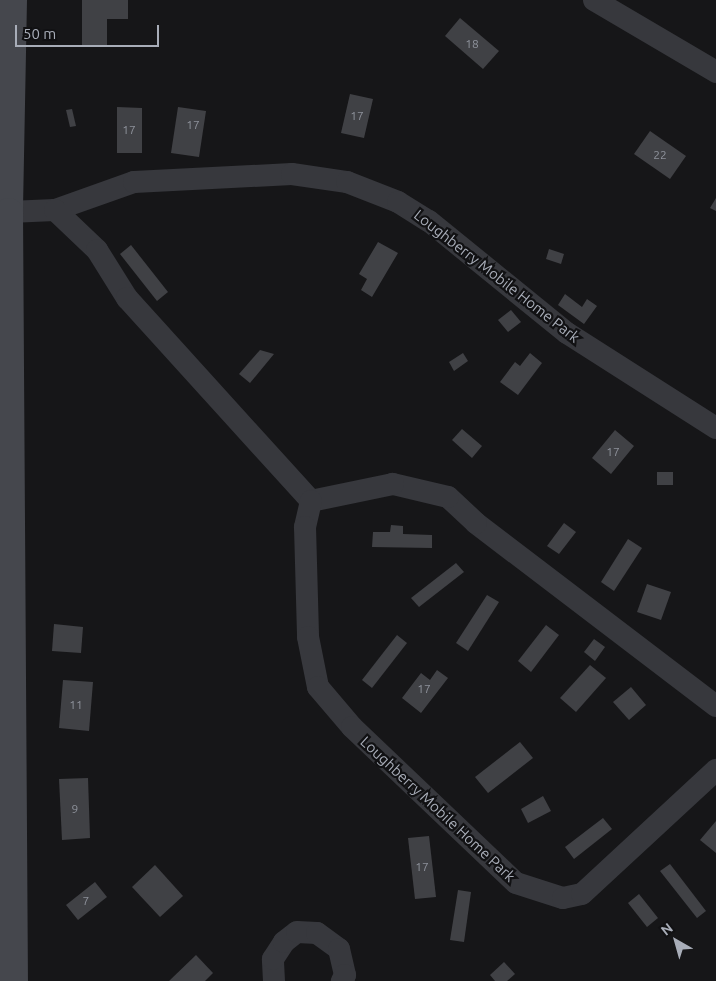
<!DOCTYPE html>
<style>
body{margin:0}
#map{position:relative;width:716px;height:981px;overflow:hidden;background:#161618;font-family:Ubuntu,sans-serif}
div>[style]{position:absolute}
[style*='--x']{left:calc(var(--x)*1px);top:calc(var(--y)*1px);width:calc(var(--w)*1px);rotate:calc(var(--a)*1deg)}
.building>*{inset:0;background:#404145}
.street>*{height:22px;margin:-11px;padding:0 11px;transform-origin:11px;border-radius:11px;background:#37383d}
.secondary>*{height:28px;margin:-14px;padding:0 14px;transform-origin:14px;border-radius:14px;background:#45474d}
span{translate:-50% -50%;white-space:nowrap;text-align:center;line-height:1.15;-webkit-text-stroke:4.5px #111113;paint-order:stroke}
.number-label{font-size:12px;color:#8e929b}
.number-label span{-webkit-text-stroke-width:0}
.street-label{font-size:15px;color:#a8adb8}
.north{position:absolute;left:651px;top:916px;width:50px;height:50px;-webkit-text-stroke:4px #111113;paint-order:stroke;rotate:322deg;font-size:14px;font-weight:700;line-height:20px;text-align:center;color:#a8adb8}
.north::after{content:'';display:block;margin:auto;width:18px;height:22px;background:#a8adb8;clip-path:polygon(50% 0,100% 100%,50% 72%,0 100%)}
.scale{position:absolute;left:15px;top:25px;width:144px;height:22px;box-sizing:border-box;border:2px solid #a8adb8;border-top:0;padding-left:6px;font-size:15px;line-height:18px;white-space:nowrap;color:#a8adb8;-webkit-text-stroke:4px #111113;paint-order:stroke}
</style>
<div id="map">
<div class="building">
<i style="clip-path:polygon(82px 0,128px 0,128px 19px,107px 19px,107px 46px,82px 46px)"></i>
<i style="clip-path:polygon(460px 18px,499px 51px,483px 69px,445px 36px)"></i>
<i style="clip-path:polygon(350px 94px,373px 99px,364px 138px,341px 133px)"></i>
<i style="clip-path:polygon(117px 107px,142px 108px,142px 153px,117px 153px)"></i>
<i style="clip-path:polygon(178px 107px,206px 111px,199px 157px,171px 153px)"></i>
<i style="clip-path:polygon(72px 109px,76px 126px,70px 127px,66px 110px)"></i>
<i style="clip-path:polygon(650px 131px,686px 156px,670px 179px,634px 154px)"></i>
<i style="clip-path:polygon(716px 198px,716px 211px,710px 208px)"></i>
<i style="clip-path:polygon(378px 242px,398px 253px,372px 297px,361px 290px,367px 279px,359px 274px)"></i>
<i style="clip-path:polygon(131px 245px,168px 292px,157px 301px,120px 254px)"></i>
<i style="clip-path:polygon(549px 249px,564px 254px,561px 264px,546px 259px)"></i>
<i style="clip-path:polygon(565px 294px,582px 307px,587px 299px,597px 306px,584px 324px,558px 305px)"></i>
<i style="clip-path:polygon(511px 310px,521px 322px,508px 332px,498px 320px)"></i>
<i style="clip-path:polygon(260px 350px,274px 354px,250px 383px,239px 374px)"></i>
<i style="clip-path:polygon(463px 353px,468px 361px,454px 371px,449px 362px)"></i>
<i style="clip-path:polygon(530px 353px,542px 363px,518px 395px,500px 382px,515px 362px,520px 366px)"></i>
<i style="clip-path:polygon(462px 429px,482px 446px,472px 458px,452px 440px)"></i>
<i style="clip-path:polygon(615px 430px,634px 446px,611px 474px,592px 458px)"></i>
<i style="clip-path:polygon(657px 472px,673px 472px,673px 485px,657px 485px)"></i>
<i style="clip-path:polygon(564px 523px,576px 532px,559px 554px,547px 546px)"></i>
<i style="clip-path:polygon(391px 525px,403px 526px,403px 534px,432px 535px,432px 548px,372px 547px,373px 532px,390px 532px)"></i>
<i style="clip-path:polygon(628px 539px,642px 548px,614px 591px,601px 582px)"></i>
<i style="clip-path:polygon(456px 563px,464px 572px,419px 607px,411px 598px)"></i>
<i style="clip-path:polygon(647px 584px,671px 592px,661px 620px,637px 612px)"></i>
<i style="clip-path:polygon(487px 595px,499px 602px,468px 651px,456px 643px)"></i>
<i style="clip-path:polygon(54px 624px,83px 627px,81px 653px,52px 651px)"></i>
<i style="clip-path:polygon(546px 625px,559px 635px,531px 672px,518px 661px)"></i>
<i style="clip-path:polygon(397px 635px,407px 643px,372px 688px,362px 680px)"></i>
<i style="clip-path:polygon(594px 639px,605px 647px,595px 661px,584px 652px)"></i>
<i style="clip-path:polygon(590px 665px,606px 678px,576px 712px,560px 698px)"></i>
<i style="clip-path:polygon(437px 670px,448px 678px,421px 713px,402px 698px,421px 673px,430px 680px)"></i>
<i style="clip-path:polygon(63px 680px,93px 682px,89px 731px,59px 728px)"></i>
<i style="clip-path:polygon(631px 687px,646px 705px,629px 720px,613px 702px)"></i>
<i style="clip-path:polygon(520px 742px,533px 758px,488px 793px,475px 777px)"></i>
<i style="clip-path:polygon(88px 778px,90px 838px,62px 840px,59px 779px)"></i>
<i style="clip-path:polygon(543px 796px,551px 811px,528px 823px,521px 809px)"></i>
<i style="clip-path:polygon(603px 818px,612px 829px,574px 859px,565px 847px)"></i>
<i style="clip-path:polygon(716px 821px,716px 853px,700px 840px)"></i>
<i style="clip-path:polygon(429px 836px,436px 897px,415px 899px,408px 838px)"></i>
<i style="clip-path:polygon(670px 864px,706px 911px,697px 918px,660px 871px)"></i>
<i style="clip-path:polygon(155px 865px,183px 896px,160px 917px,132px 887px)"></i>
<i style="clip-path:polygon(95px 882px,107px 897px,78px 920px,66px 905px)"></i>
<i style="clip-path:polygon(458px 890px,471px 892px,464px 942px,450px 940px)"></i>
<i style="clip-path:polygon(639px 894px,658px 918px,647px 927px,628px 903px)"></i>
<i style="clip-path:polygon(196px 955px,213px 973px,205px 981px,169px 981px)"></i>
<i style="clip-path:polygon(504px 962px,515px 974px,507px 981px,495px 981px,490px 975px)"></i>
</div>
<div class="street">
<i style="--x:594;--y:0;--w:142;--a:30.5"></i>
<i style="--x:55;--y:210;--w:84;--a:-19.5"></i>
<i style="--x:134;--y:182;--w:158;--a:-2.9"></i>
<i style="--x:292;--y:174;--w:56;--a:8.3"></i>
<i style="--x:347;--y:182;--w:55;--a:21.4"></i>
<i style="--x:398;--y:202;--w:36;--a:32"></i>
<i style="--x:429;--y:221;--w:178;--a:39.1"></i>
<i style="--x:567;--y:333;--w:177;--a:32.5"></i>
<i style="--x:9;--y:212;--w:46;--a:-2.5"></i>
<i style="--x:55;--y:210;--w:58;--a:43.6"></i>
<i style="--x:97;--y:250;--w:57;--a:58"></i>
<i style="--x:127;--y:298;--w:274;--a:47.8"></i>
<i style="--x:716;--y:706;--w:302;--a:-142.7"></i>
<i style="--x:476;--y:523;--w:38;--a:-137"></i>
<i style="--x:448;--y:497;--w:57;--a:-166.7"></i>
<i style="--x:393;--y:484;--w:84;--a:168.3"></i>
<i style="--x:311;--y:501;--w:27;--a:103"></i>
<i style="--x:305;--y:527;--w:110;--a:88.4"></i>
<i style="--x:308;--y:637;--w:51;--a:78.7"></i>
<i style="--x:318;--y:687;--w:52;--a:49.6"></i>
<i style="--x:352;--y:727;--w:226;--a:43.6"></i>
<i style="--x:516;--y:883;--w:49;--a:17.7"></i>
<i style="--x:563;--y:898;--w:19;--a:-12"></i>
<i style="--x:582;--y:894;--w:183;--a:-42.8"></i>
<i style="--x:274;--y:981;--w:22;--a:-93"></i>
<i style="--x:273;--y:959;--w:20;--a:-57"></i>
<i style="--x:284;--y:942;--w:16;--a:-38"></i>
<i style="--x:297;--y:932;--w:20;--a:3"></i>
<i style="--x:317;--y:933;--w:27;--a:36"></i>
<i style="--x:339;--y:949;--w:27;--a:77"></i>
<i style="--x:345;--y:975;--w:7;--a:117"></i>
</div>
<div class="secondary">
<i style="--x:13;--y:0;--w:212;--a:91.1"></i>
<i style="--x:9;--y:212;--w:769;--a:89.63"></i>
</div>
<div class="number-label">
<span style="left:472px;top:44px">18</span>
<span style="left:357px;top:116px">17</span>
<span style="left:193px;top:125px">17</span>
<span style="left:129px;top:130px">17</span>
<span style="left:660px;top:155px">22</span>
<span style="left:613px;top:452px">17</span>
<span style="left:424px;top:689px">17</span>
<span style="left:76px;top:705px">11</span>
<span style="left:75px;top:809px">9</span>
<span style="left:422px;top:867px">17</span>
<span style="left:86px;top:901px">7</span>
</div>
<div class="street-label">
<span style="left:497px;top:276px;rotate:38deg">Loughberry Mobile Home Park</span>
<span style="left:438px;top:809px;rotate:43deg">Loughberry Mobile Home Park</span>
</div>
<div class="north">N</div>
<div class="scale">50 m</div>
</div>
